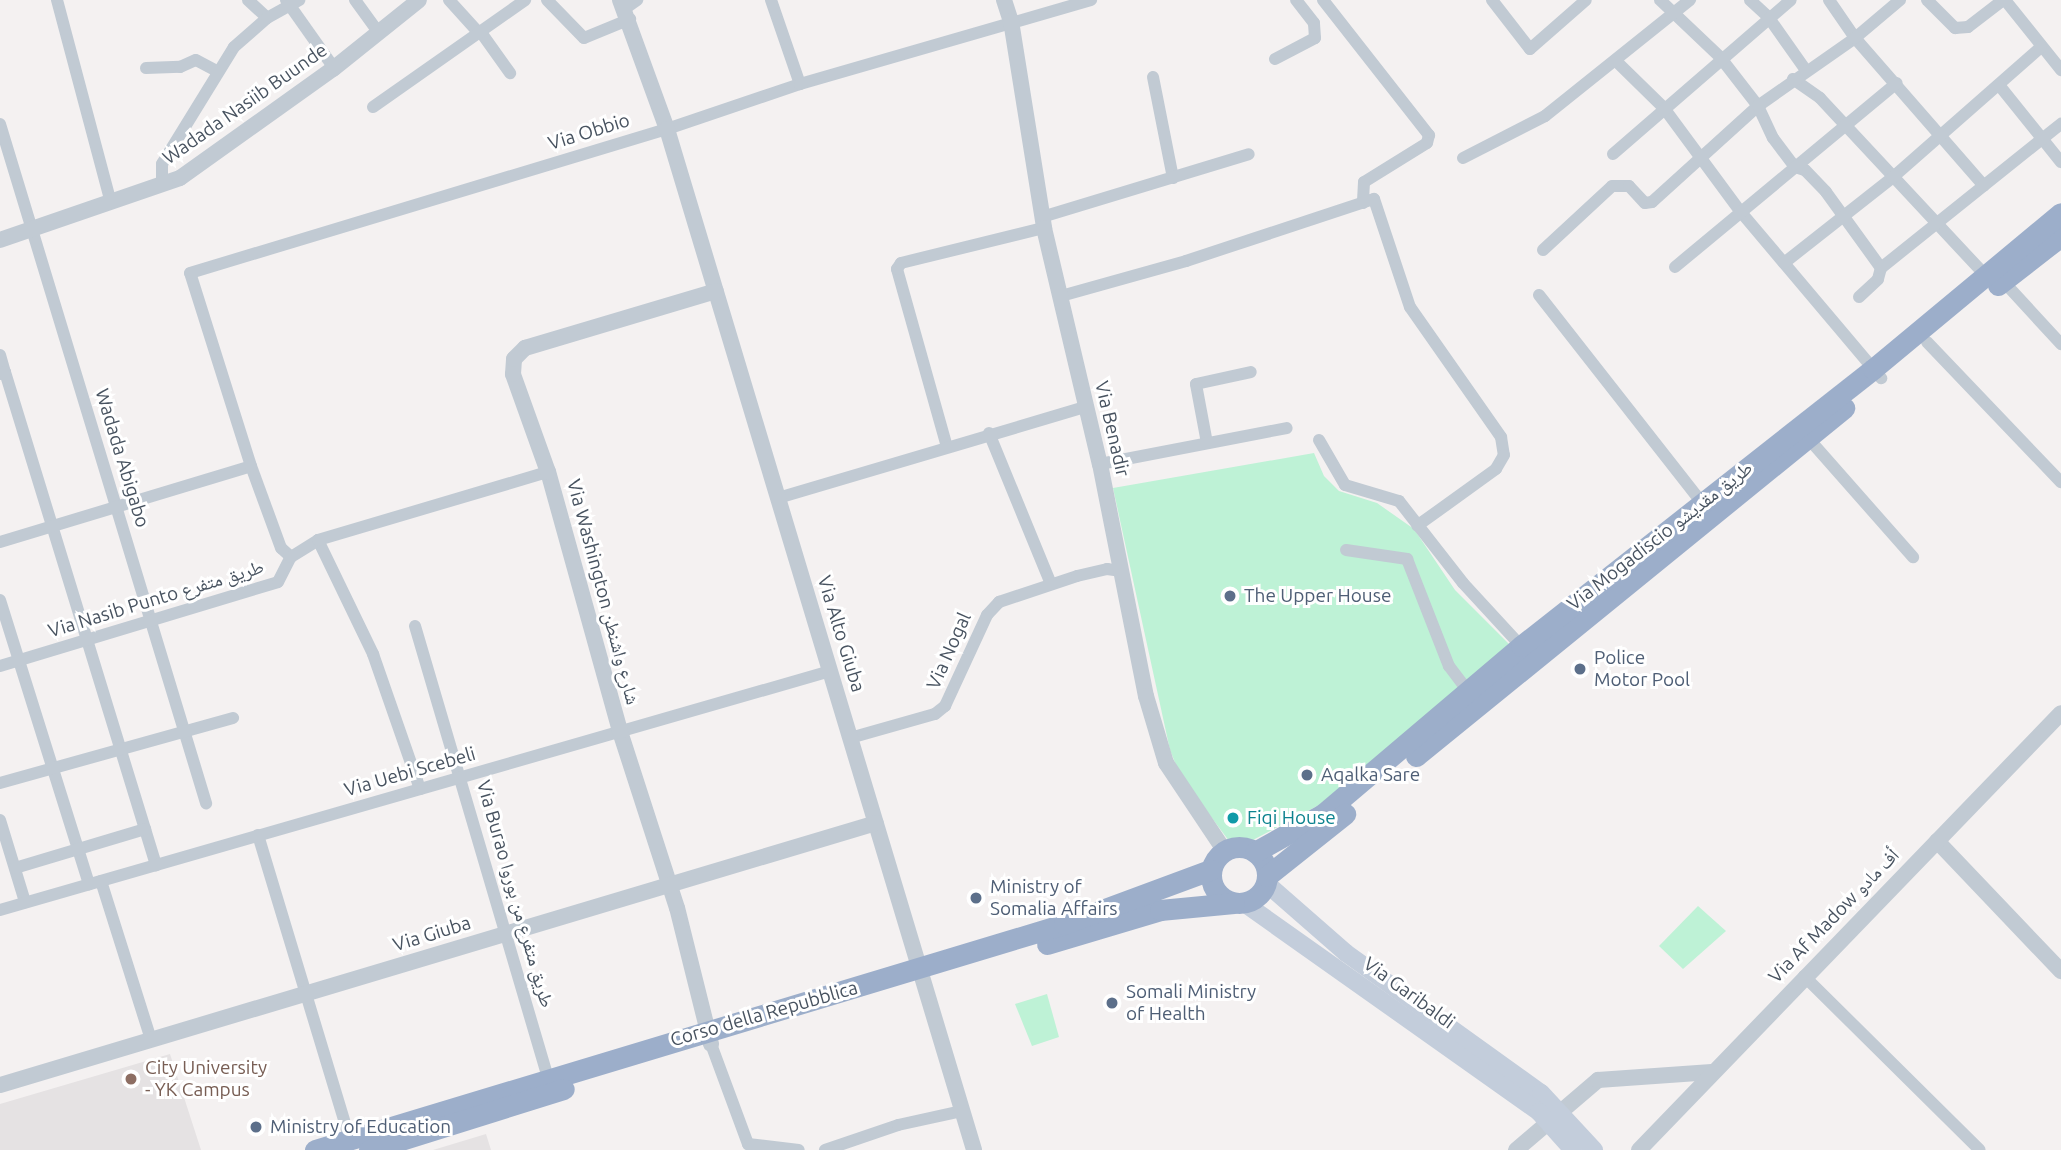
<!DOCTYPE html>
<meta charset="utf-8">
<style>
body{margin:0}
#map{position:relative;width:2061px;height:1150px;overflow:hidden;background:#f4f1f1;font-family:Ubuntu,"Noto Naskh Arabic",sans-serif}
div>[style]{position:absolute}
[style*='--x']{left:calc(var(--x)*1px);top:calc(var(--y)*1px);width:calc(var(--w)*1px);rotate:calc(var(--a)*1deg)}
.education>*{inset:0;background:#e5e2e3}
.green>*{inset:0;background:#bef2d6}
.minor>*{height:12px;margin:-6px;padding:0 6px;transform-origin:6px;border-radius:6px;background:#c1cad3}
.tertiary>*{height:16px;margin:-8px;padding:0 8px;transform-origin:8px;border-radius:8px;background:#c1cad3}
.secondary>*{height:18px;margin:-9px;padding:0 9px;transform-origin:9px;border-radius:9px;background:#c3cddb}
.trunk>*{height:21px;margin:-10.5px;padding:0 10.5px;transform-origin:10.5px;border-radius:10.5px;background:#9caeca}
.trunk>.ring{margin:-10.5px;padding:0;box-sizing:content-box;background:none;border:21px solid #9caeca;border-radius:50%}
.dots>*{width:19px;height:19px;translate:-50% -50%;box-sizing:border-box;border:4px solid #fff;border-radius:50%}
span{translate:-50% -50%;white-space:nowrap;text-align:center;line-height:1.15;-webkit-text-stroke:6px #fff;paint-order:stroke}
.street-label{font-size:19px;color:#485360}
.service-label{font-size:19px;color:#4e5e75}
.left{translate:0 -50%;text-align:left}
.culture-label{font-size:19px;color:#0d838f}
.education-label{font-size:19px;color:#785e54}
</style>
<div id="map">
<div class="education">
<i style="clip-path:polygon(170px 1054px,201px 1150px,0 1150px,0 1104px)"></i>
<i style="clip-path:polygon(486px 1134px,491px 1150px,433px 1150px)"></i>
</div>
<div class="green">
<i style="clip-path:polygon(1314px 453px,1324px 476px,1339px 491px,1377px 503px,1414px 529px,1455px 590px,1510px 645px,1319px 805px,1251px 841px,1229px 841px,1180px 775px,1170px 750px,1113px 488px)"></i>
<i style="clip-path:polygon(1698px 906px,1726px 931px,1683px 969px,1659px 946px)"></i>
<i style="clip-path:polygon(1047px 994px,1059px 1037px,1032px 1046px,1015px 1004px)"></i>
</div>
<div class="minor">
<i style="--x:57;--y:0;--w:210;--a:75.1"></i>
<i style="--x:248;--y:0;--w:26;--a:43"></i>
<i style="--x:286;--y:0;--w:83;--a:54.8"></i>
<i style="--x:355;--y:0;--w:41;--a:54"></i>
<i style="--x:449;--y:0;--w:43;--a:47.8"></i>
<i style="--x:547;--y:0;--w:53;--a:45.8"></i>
<i style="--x:584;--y:38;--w:50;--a:-22.4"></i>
<i style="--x:771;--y:0;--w:89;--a:71"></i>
<i style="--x:1323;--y:0;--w:172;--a:51.9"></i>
<i style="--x:1429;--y:135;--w:8;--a:104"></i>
<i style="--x:1427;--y:143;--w:74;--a:148.2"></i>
<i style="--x:1364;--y:182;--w:21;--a:93"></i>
<i style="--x:1492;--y:0;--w:62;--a:52.2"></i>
<i style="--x:1530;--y:49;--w:74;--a:-41.2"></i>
<i style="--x:1660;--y:0;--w:83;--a:43.5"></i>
<i style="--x:1720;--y:57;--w:62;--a:52.2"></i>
<i style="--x:1758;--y:106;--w:35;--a:65"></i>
<i style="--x:1773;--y:138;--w:36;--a:53"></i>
<i style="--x:1795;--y:167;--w:10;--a:17"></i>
<i style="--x:1805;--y:170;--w:30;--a:46"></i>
<i style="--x:1826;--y:192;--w:94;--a:54.1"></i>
<i style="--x:1750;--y:0;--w:26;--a:43"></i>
<i style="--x:1769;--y:18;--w:62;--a:54.8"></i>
<i style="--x:1829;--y:0;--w:46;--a:55.6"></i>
<i style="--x:1855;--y:38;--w:196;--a:48.9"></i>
<i style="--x:1927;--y:0;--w:40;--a:45"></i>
<i style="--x:1955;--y:28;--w:13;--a:-4"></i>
<i style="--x:1968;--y:27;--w:44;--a:-37.6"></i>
<i style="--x:2005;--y:0;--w:90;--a:51.3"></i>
<i style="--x:626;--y:8;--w:14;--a:-36"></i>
<i style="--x:480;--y:31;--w:52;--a:54.5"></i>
<i style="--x:1275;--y:59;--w:45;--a:-27.7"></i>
<i style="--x:1315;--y:38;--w:15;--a:-94"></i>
<i style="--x:1314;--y:23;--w:29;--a:-128"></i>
<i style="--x:1616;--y:61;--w:67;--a:44.4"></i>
<i style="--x:1664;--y:108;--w:128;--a:53.6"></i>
<i style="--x:1740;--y:211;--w:219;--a:49.8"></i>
<i style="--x:146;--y:68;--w:34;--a:-2"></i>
<i style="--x:180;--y:67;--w:17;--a:-24"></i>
<i style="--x:196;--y:60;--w:24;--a:28"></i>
<i style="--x:1153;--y:77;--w:103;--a:78.8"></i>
<i style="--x:1793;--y:79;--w:33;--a:35"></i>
<i style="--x:1820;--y:98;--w:245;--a:47"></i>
<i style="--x:1999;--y:85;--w:99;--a:51.2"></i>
<i style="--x:373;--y:107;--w:186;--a:-35.1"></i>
<i style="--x:0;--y:124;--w:710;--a:73.12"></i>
<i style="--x:1613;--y:154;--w:235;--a:-40.9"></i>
<i style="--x:1463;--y:158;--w:92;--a:-27.1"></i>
<i style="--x:1545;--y:116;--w:186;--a:-38.7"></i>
<i style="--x:162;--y:185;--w:21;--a:-90"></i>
<i style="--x:162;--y:164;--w:137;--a:-58.4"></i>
<i style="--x:234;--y:47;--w:44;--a:-41.3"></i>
<i style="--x:267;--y:18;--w:37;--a:-29"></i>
<i style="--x:1042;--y:217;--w:216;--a:-16.9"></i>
<i style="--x:1543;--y:250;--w:94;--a:-42.8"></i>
<i style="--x:1612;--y:186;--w:17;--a:0"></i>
<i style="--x:1629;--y:186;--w:23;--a:47"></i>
<i style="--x:1645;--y:203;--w:7;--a:-8"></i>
<i style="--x:1652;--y:202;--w:143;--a:-42.2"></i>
<i style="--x:1758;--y:106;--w:118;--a:-35"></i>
<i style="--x:1855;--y:38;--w:59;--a:-40.2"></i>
<i style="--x:1784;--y:263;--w:137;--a:-38.2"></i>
<i style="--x:1892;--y:178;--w:198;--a:-41.3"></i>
<i style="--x:1675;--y:267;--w:288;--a:-39.7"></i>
<i style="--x:2003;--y:281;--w:86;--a:47.4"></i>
<i style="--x:1539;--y:295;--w:264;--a:51.9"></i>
<i style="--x:1061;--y:296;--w:130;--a:-15.6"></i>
<i style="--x:1186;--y:261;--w:198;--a:-18.3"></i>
<i style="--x:1374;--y:199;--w:114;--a:71.6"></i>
<i style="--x:1410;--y:307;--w:159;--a:55"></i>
<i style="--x:1501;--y:437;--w:18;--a:81"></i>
<i style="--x:1504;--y:455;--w:16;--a:120"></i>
<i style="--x:1496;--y:469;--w:97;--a:144.2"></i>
<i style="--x:1859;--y:297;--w:26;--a:-43"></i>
<i style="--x:1878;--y:279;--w:11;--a:-75"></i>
<i style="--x:1881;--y:268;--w:231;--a:-38.7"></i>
<i style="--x:1927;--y:342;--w:194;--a:46.3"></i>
<i style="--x:0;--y:355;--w:18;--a:74"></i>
<i style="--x:5;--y:372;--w:5;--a:158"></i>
<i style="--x:5;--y:372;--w:516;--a:72.97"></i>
<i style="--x:989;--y:433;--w:163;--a:67.7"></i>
<i style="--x:1808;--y:438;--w:159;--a:48.6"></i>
<i style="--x:1319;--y:440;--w:52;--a:60"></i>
<i style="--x:1345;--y:485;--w:56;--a:16.5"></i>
<i style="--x:1399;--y:501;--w:104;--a:52"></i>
<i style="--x:1463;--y:583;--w:86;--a:47.4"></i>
<i style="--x:1207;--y:443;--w:60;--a:-100.6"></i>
<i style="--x:1196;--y:384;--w:56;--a:-12.3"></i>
<i style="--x:947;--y:447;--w:185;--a:-105.7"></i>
<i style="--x:897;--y:269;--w:7;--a:-56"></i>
<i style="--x:901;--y:263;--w:147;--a:-13.8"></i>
<i style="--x:1100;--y:464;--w:190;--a:-10.9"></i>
<i style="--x:778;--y:498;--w:320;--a:-16.5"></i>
<i style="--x:318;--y:540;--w:127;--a:64.2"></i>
<i style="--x:373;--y:654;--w:143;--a:70.8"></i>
<i style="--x:0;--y:542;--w:262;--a:-16.8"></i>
<i style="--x:1346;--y:550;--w:62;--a:8.4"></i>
<i style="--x:1407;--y:559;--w:115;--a:68.6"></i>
<i style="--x:1449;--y:666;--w:35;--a:53"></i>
<i style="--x:291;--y:557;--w:13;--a:-138"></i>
<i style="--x:281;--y:548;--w:87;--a:-110.1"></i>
<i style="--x:251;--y:466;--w:202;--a:-107.5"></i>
<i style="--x:190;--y:273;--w:498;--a:-16.8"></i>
<i style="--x:667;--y:129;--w:140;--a:-18.7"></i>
<i style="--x:800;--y:84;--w:303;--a:-16.1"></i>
<i style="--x:0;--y:600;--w:298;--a:72.6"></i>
<i style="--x:415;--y:626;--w:478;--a:73.6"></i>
<i style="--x:0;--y:666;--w:290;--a:-16.8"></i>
<i style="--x:278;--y:582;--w:28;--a:-63"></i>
<i style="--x:291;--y:557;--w:32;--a:-32"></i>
<i style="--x:318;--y:540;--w:240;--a:-16.5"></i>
<i style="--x:850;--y:738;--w:88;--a:-15.8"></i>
<i style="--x:935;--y:714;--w:13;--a:-39"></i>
<i style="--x:945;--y:706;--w:100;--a:-65.2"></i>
<i style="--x:987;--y:615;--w:18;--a:-47"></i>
<i style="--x:999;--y:602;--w:82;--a:-18.4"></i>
<i style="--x:1077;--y:576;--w:31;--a:-13"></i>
<i style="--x:1107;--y:569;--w:15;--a:8"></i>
<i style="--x:0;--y:783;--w:242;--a:-15.6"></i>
<i style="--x:0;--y:820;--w:86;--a:73"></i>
<i style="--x:258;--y:835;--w:319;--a:73.2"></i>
<i style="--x:15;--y:868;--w:136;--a:-16.7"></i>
<i style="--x:101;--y:881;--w:167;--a:72.5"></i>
<i style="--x:0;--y:910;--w:864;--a:-16.06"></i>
<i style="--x:1804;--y:976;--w:247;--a:44.7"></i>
<i style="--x:711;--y:1044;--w:107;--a:69.7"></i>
<i style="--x:748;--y:1144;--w:51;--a:6.7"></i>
<i style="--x:825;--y:1150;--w:77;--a:-18.9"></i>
<i style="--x:898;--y:1125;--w:66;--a:-12.3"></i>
</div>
<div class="tertiary">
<i style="--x:620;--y:0;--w:137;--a:70"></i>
<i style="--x:667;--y:129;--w:1066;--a:73.26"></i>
<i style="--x:1004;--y:0;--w:22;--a:72"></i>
<i style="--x:1011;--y:21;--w:210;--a:80.9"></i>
<i style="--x:1044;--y:228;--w:243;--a:76.7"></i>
<i style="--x:1100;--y:464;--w:237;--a:78.8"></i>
<i style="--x:1146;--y:696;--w:70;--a:73.4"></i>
<i style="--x:1166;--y:763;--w:105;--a:56.3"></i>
<i style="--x:0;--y:240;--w:190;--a:-19"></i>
<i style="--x:180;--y:178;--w:188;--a:-35.5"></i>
<i style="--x:333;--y:69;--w:110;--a:-38.7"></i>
<i style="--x:1937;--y:841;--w:180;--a:46.4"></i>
<i style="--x:711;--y:1044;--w:140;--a:-104"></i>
<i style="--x:677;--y:908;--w:186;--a:-107.9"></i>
<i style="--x:620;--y:731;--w:269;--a:-105.5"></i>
<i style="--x:548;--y:472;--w:104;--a:-109.7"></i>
<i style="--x:513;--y:374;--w:15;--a:-86"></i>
<i style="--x:514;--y:359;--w:16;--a:-45"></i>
<i style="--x:525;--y:348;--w:199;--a:-16.6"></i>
<i style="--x:0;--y:1085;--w:914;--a:-16.65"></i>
<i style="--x:1516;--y:1150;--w:108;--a:-40.5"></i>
<i style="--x:1598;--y:1080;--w:114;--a:-4"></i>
<i style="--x:1639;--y:1150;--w:607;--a:-46"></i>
</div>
<div class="secondary">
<i style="--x:1266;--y:883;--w:106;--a:41.2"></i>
<i style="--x:1346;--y:953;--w:240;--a:35.7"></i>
<i style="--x:1541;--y:1093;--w:78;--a:47.1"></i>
<i style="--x:1244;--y:903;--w:362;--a:35.3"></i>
<i style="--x:1539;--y:1112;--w:51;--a:48.2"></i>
</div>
<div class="trunk">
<i style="--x:1998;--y:285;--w:80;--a:-37.9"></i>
<i style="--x:1416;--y:756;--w:552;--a:-39.11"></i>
<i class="ring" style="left:1211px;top:847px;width:35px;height:35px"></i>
<i style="--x:1255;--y:852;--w:78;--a:-29.2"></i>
<i style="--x:1323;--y:814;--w:260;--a:-40.3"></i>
<i style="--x:1521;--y:646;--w:448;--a:-38.2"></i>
<i style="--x:1873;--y:369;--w:244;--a:-39.7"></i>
<i style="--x:1267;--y:876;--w:100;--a:-38.5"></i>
<i style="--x:1047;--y:944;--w:118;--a:-16.7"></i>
<i style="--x:1160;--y:910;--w:74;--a:-5.4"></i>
<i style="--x:315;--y:1150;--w:782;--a:-16.79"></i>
<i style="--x:1064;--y:924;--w:156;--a:-20.3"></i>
<i style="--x:369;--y:1150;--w:204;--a:-17.4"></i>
</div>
<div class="dots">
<i style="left:1230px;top:596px;background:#5c6f8a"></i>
<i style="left:1580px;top:669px;background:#5c6f8a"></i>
<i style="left:1307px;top:775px;background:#5c6f8a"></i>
<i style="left:1233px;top:818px;background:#0f9aa8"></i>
<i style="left:976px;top:898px;background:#5c6f8a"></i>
<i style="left:1112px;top:1003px;background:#5c6f8a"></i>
<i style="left:131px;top:1079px;background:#8d6e63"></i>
<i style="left:256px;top:1127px;background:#5c6f8a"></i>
</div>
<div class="street-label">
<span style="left:245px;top:104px;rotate:-35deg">Wadada Nasiib Buunde</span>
<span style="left:589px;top:132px;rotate:-17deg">Via Obbio</span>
<span style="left:1112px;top:429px;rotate:77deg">Via Benadir</span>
<span style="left:122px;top:458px;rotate:73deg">Wadada Abigabo</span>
<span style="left:1660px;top:536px;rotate:-38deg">Via Mogadiscio طريق مقديشو</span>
<span style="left:603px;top:592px;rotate:75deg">Via Washington شارع واشنطن</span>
<span style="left:156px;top:599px;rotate:-17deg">Via Nasib Punto طريق متفرع</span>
<span style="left:841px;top:634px;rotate:73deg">Via Alto Giuba</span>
<span style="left:949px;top:651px;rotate:-66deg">Via Nogal</span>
<span style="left:410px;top:772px;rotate:-16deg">Via Uebi Scebeli</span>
<span style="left:515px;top:894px;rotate:74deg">Via Burao طريق متفرع من بوروا</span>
<span style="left:1834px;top:916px;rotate:-46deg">Via Af Madow أف مادو</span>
<span style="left:432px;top:934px;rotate:-17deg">Via Giuba</span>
<span style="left:1409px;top:993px;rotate:36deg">Via Garibaldi</span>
<span style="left:764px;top:1014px;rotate:-16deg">Corso della Repubblica</span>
</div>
<div class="service-label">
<span class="left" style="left:1244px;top:596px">The Upper House</span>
<span class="left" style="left:1594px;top:669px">Police<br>Motor Pool</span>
<span class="left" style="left:1321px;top:775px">Aqalka Sare</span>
<span class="left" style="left:990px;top:898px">Ministry of<br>Somalia Affairs</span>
<span class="left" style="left:1126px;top:1003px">Somali Ministry<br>of Health</span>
<span class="left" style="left:270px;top:1127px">Ministry of Education</span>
</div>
<div class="culture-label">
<span class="left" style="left:1247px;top:818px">Fiqi House</span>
</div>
<div class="education-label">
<span class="left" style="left:145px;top:1079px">City University<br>- YK Campus</span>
</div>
</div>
